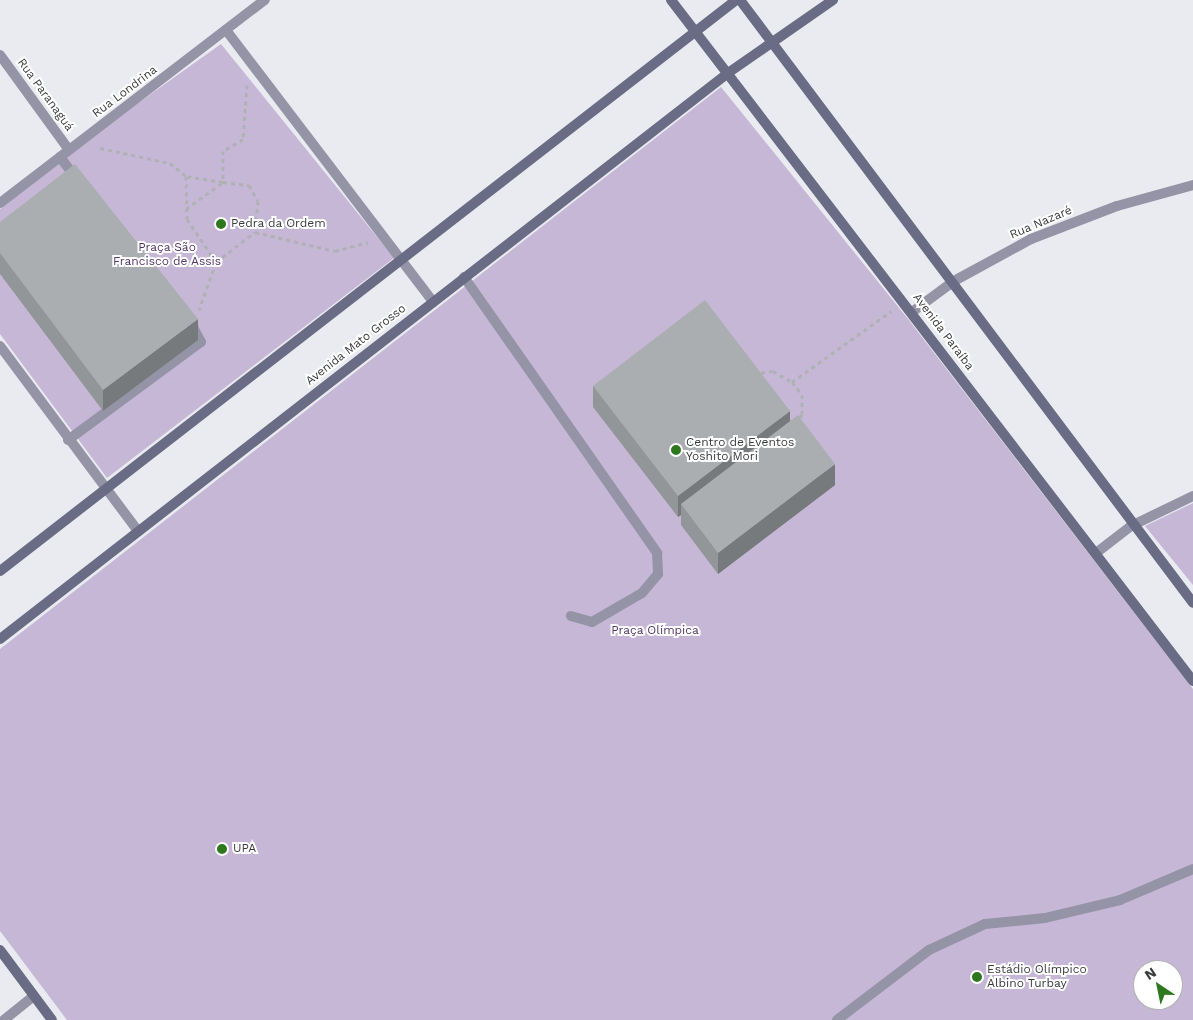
<!DOCTYPE html>
<meta charset="utf-8">
<style>
body{margin:0}
#map{position:relative;width:1193px;height:1020px;overflow:hidden;background:#e9ebf0;font-family:"Work Sans",sans-serif}
div>[style]{position:absolute}
[style*='--x']{left:calc(var(--x)*1px);top:calc(var(--y)*1px);width:calc(var(--w)*1px);rotate:calc(var(--a)*1deg)}
.green>*{inset:0;background:#c7b7d7}
.path>*{height:3px;margin-top:-1.5px;transform-origin:0;background:repeating-linear-gradient(90deg,#afb1b5 0 4px,transparent 0 8px)}
.lane>*{height:10px;margin:-5px;padding:0 5px;transform-origin:5px;border-radius:5px;background:#9494a6}
.street>*{height:10px;margin:-5px;padding:0 5px;transform-origin:5px;border-radius:5px;background:#9494a6}
.secondary>*{height:10px;margin:-5px;padding:0 5px;transform-origin:5px;border-radius:5px;background:#6a6b84}
.wall>*{inset:0;background:#929698}
.shaded-wall>*{inset:0;background:#777a7c}
.building>*{inset:0;background:#aaaeb1}
.dots>*{width:14px;height:14px;translate:-50% -50%;box-sizing:border-box;border:2px solid #fff;border-radius:50%}
span{translate:-50% -50%;white-space:nowrap;text-align:center;line-height:1.15;-webkit-text-stroke:4px #fff;paint-order:stroke}
.street-label{font-size:12px;color:#3a3b3d}
.poi-label{font-size:12px;color:#3a3b3d}
.left{translate:0 -50%;text-align:left}
.park-label{font-size:12px;color:#52376a}
.north{position:absolute;left:1133px;top:960px;width:50px;height:50px;box-sizing:border-box;background:#fff;border:1px solid #b0b1b1;border-radius:50%;rotate:326deg;font-size:14px;font-weight:700;line-height:20px;text-align:center;color:#3a3b3d}
.north::after{content:'';display:block;margin:auto;width:18px;height:22px;background:#2d771d;clip-path:polygon(50% 0,100% 100%,50% 72%,0 100%)}
</style>
<div id="map">
<div class="green">
<i style="clip-path:polygon(221px 44px,394px 258px,107px 478px,0 334px,0 209px,82px 143px)"></i>
<i style="clip-path:polygon(evenodd,721px 87px,908px 319px,1193px 689px,1193px 1020px,67px 1020px,0 931px,0 649px,721px 87px,1143px 970px,1173px 970px,1173px 1000px,1143px 1000px,1143px 970px)"></i>
<i style="clip-path:polygon(1193px 503px,1193px 585px,1145px 526px)"></i>
</div>
<div class="path">
<i style="--x:247;--y:85;--w:54;--a:94.2"></i>
<i style="--x:243;--y:139;--w:23;--a:149"></i>
<i style="--x:223;--y:151;--w:31;--a:90"></i>
<i style="--x:223;--y:182;--w:26;--a:7"></i>
<i style="--x:249;--y:185;--w:18;--a:61"></i>
<i style="--x:258;--y:201;--w:31;--a:96"></i>
<i style="--x:255;--y:232;--w:82;--a:13.4"></i>
<i style="--x:335;--y:251;--w:34;--a:-15"></i>
<i style="--x:100;--y:148;--w:72;--a:12.1"></i>
<i style="--x:170;--y:163;--w:21;--a:39"></i>
<i style="--x:186;--y:176;--w:43;--a:88.7"></i>
<i style="--x:187;--y:219;--w:52;--a:56"></i>
<i style="--x:216;--y:262;--w:51;--a:109.5"></i>
<i style="--x:186;--y:209;--w:46;--a:-36.1"></i>
<i style="--x:223;--y:182;--w:37;--a:-171"></i>
<i style="--x:216;--y:262;--w:49;--a:-37.6"></i>
<i style="--x:773;--y:371;--w:22;--a:30"></i>
<i style="--x:792;--y:382;--w:16;--a:52"></i>
<i style="--x:802;--y:395;--w:19;--a:90"></i>
<i style="--x:802;--y:414;--w:15;--a:118"></i>
<i style="--x:795;--y:427;--w:68;--a:-128.4"></i>
<i style="--x:753;--y:374;--w:20;--a:-9"></i>
<i style="--x:792;--y:382;--w:122;--a:-35.6"></i>
</div>
<div class="lane">
<i style="--x:464;--y:277;--w:337;--a:55"></i>
<i style="--x:657;--y:553;--w:21;--a:87"></i>
<i style="--x:658;--y:574;--w:25;--a:130"></i>
<i style="--x:642;--y:593;--w:58;--a:149.9"></i>
<i style="--x:592;--y:622;--w:22;--a:-164"></i>
</div>
<div class="street">
<i style="--x:226;--y:30;--w:342;--a:52.7"></i>
<i style="--x:0;--y:55;--w:117;--a:54"></i>
<i style="--x:60;--y:157;--w:26;--a:53"></i>
<i style="--x:0;--y:203;--w:334;--a:-37.5"></i>
<i style="--x:912;--y:312;--w:52;--a:-36.4"></i>
<i style="--x:954;--y:281;--w:88;--a:-28.6"></i>
<i style="--x:1031;--y:239;--w:92;--a:-21"></i>
<i style="--x:1117;--y:206;--w:79;--a:-15.4"></i>
<i style="--x:0;--y:346;--w:229;--a:53.3"></i>
<i style="--x:68;--y:440;--w:165;--a:-36.4"></i>
<i style="--x:201;--y:342;--w:19;--a:-118"></i>
<i style="--x:1096;--y:553;--w:44;--a:-37.6"></i>
<i style="--x:1131;--y:526;--w:69;--a:-25.8"></i>
<i style="--x:4;--y:1020;--w:38;--a:-39"></i>
<i style="--x:837;--y:1020;--w:116;--a:-37.3"></i>
<i style="--x:929;--y:950;--w:62;--a:-24.9"></i>
<i style="--x:985;--y:924;--w:60;--a:-5.7"></i>
<i style="--x:1045;--y:918;--w:77;--a:-13.5"></i>
<i style="--x:1120;--y:900;--w:79;--a:-23"></i>
</div>
<div class="secondary">
<i style="--x:671;--y:0;--w:858;--a:52.53"></i>
<i style="--x:740;--y:0;--w:754;--a:53.08"></i>
<i style="--x:0;--y:571;--w:932;--a:-37.8"></i>
<i style="--x:0;--y:639;--w:922;--a:-37.86"></i>
<i style="--x:728;--y:73;--w:128;--a:-34.8"></i>
<i style="--x:0;--y:950;--w:87;--a:53.4"></i>
</div>
<div class="wall">
<i style="clip-path:polygon(0 222px,198px 340px,103px 411px,0 274px)"></i>
<i style="clip-path:polygon(593px 386px,790px 421px,835px 485px,718px 574px,681px 525px,681px 515px,678px 517px,593px 407px)"></i>
</div>
<div class="shaded-wall">
<i style="clip-path:polygon(198px 319px,198px 340px,103px 411px,103px 390px)"></i>
<i style="clip-path:polygon(790px 411px,790px 432px,681px 504px,681px 515px,678px 517px,678px 496px)"></i>
<i style="clip-path:polygon(835px 464px,835px 485px,718px 574px,718px 553px)"></i>
</div>
<div class="building">
<i style="clip-path:polygon(75px 164px,198px 319px,103px 390px,0 253px,0 222px)"></i>
<i style="clip-path:polygon(705px 300px,790px 411px,678px 496px,593px 386px)"></i>
<i style="clip-path:polygon(798px 415px,835px 464px,718px 553px,681px 504px)"></i>
</div>
<div class="dots">
<i style="left:221px;top:224px;background:#2d771d"></i>
<i style="left:676px;top:450px;background:#2d771d"></i>
<i style="left:222px;top:849px;background:#2d771d"></i>
<i style="left:977px;top:977px;background:#2d771d"></i>
</div>
<div class="street-label">
<span style="left:125px;top:92px;rotate:-37deg">Rua Londrina</span>
<span style="left:45px;top:95px;rotate:54deg">Rua Paranaguá</span>
<span style="left:1041px;top:223px;rotate:-23deg">Rua Nazaré</span>
<span style="left:943px;top:332px;rotate:53deg">Avenida Paraíba</span>
<span style="left:356px;top:345px;rotate:-38deg">Avenida Mato Grosso</span>
</div>
<div class="poi-label">
<span class="left" style="left:231px;top:224px">Pedra da Ordem</span>
<span class="left" style="left:686px;top:450px">Centro de Eventos<br>Yoshito Mori</span>
<span class="left" style="left:233px;top:849px">UPA</span>
<span class="left" style="left:987px;top:977px">Estádio Olímpico<br>Albino Turbay</span>
</div>
<div class="park-label">
<span style="left:167px;top:255px">Praça São<br>Francisco de Assis</span>
<span style="left:655px;top:631px">Praça Olímpica</span>
</div>
<div class="north">N</div>
</div>
